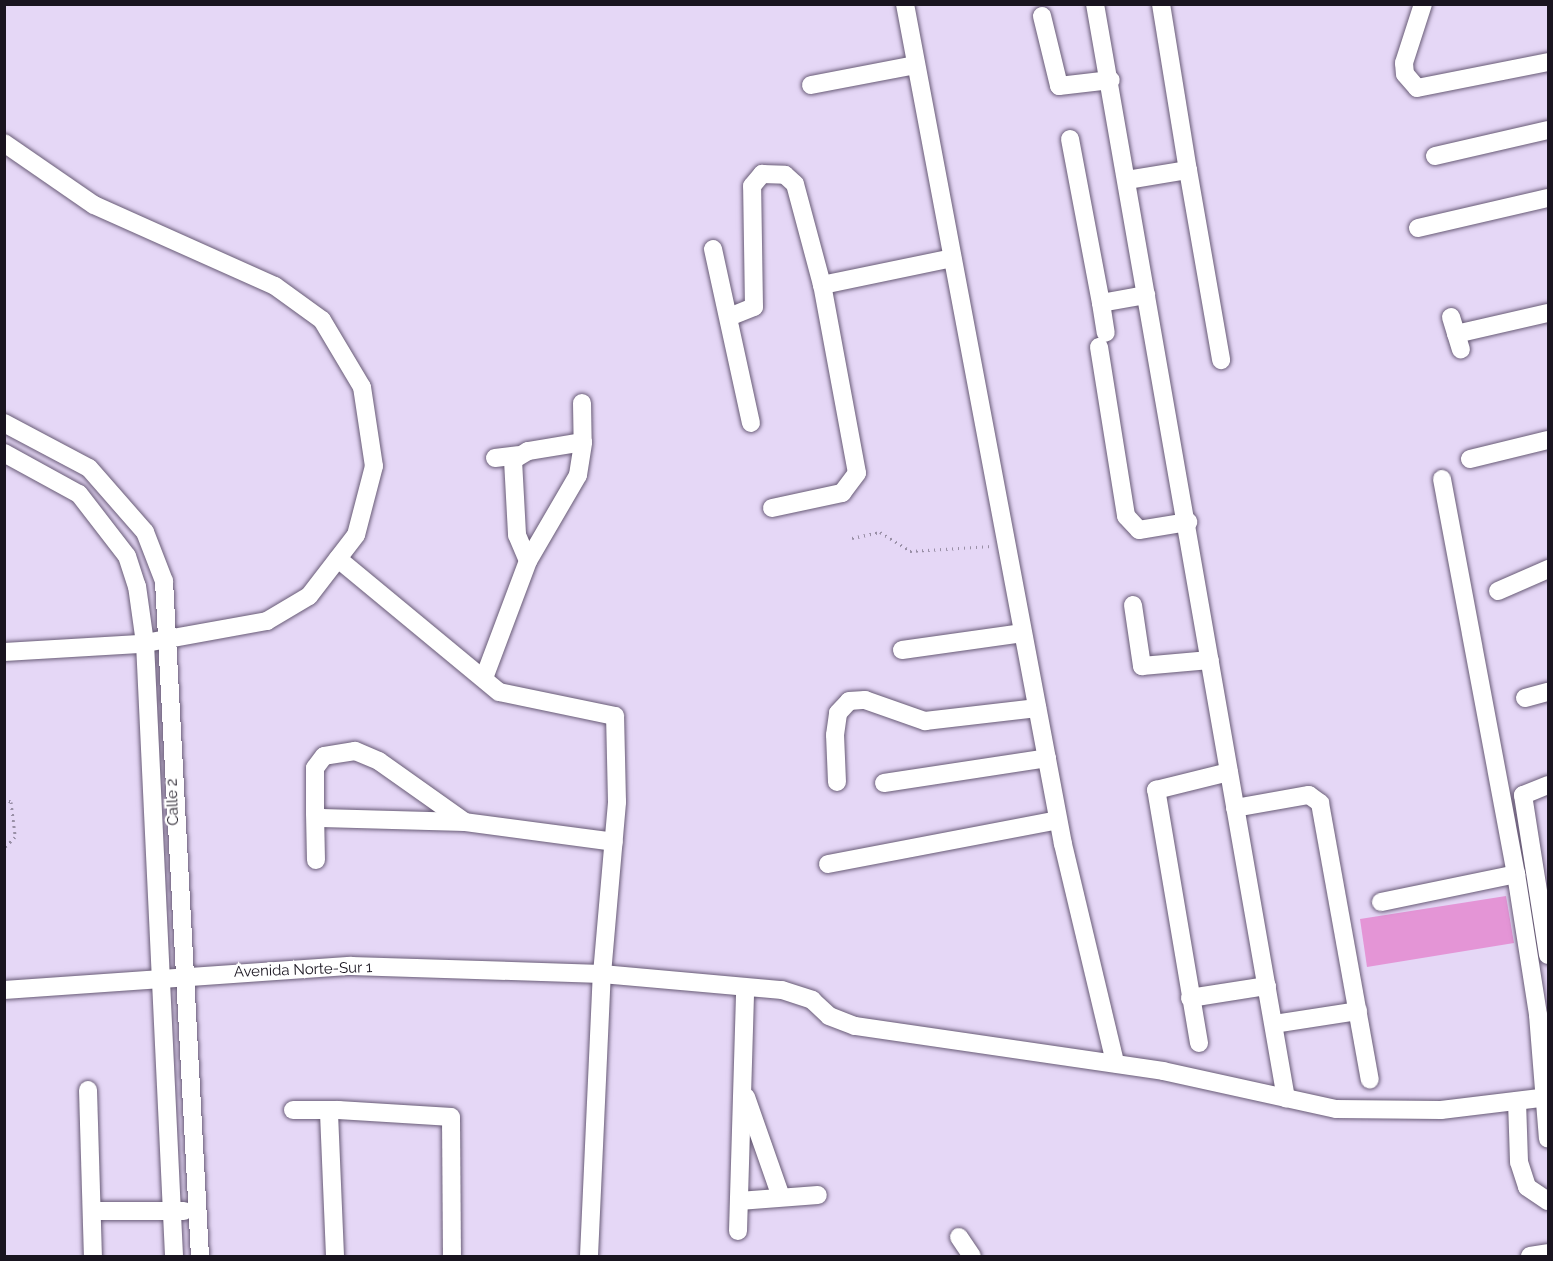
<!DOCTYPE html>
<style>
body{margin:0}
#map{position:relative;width:1553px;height:1261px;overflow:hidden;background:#e5d7f6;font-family:Raleway,sans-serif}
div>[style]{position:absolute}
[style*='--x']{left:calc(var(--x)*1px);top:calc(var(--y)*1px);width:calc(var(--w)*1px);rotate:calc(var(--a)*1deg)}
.building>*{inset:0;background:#e495d6}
.path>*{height:3px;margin-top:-1.5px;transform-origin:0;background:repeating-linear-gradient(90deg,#998fa6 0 1.5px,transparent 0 6px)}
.roads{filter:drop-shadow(0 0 2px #685b76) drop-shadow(0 0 2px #685b76)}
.minor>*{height:18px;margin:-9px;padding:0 9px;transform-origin:9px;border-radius:9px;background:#fff}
span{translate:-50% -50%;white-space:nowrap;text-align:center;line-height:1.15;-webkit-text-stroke:4.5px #fff;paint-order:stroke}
.street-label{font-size:15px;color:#19141f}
.frame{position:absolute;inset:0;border:6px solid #19141f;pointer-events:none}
</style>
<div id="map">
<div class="building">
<i style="clip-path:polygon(1506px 896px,1514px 943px,1367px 967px,1360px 919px)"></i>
</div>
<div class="path">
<i style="--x:852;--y:538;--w:29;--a:-12"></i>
<i style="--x:880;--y:532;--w:36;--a:32"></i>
<i style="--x:910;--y:551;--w:82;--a:-3.5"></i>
<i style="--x:4;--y:797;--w:9;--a:36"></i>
<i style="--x:11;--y:802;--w:35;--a:83"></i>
<i style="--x:15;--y:837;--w:16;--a:135"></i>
</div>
<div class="roads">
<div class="minor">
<i style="--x:905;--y:4;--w:855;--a:79.35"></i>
<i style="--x:1063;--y:844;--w:225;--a:76.6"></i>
<i style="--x:1095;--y:4;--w:1111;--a:80.1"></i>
<i style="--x:1161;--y:4;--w:168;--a:80.8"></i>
<i style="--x:1423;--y:4;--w:62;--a:107.9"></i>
<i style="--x:1404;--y:63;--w:11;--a:85"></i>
<i style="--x:1405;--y:74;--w:18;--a:49"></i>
<i style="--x:1417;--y:88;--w:134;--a:-11.2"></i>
<i style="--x:1042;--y:16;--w:72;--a:76.3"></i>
<i style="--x:1059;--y:86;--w:52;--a:-6.6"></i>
<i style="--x:811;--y:85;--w:107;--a:-10.8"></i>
<i style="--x:1070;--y:139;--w:167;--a:79.3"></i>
<i style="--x:1101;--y:303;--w:46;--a:-10.1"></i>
<i style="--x:4;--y:143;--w:109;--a:34.6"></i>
<i style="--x:94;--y:205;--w:198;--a:24.1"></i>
<i style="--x:275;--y:286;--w:58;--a:35.9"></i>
<i style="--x:322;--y:320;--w:78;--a:59.2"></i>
<i style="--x:362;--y:387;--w:80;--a:81.4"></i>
<i style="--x:374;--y:466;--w:71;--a:104.6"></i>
<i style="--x:356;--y:535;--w:77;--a:127.6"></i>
<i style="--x:309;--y:596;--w:49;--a:149.2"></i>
<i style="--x:267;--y:621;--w:130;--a:169.8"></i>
<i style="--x:139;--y:644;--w:135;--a:176.6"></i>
<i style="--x:1435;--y:156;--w:116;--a:-13"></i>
<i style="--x:1127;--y:180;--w:62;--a:-9.3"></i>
<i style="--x:1188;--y:170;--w:193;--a:80.1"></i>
<i style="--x:1418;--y:228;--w:133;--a:-13"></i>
<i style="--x:713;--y:249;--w:178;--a:77.7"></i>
<i style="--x:1101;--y:303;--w:30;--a:81"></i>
<i style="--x:729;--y:317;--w:27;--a:-22"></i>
<i style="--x:754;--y:307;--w:121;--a:-90.9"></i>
<i style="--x:752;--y:186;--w:16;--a:-50"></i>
<i style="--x:762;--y:174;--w:23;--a:2"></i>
<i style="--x:785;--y:175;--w:13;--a:42"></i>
<i style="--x:795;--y:184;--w:105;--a:75"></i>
<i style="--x:822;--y:285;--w:133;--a:-11.7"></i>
<i style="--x:1451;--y:317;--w:34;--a:73"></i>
<i style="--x:1456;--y:334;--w:94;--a:-12.9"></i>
<i style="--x:1099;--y:347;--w:171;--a:80.9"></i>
<i style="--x:1126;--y:516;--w:19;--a:47"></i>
<i style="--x:1139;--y:530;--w:50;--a:-9.3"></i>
<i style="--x:582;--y:403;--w:39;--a:89"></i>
<i style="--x:4;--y:423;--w:96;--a:27.9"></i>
<i style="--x:89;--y:468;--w:85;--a:48.8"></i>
<i style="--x:145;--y:532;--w:53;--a:68.8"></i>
<i style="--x:164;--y:581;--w:676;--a:86.95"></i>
<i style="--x:4;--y:453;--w:85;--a:28.7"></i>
<i style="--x:79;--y:494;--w:78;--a:52.3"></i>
<i style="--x:127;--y:556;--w:32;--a:72"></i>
<i style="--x:137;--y:586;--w:58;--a:82"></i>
<i style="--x:145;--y:643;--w:614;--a:87.29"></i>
<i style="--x:495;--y:458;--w:23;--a:-7"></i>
<i style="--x:1470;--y:459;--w:80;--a:-13.7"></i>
<i style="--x:1442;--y:479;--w:402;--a:79.4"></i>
<i style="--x:1516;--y:874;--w:143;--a:81.1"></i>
<i style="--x:1538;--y:1015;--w:124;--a:85.4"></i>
<i style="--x:772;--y:508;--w:72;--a:-12.1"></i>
<i style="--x:842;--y:493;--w:25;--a:-53"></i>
<i style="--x:857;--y:473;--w:191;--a:-100.5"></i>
<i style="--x:1498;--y:591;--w:55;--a:-23.7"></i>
<i style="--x:1133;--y:605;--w:62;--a:81.6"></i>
<i style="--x:1142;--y:666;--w:68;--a:-5"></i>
<i style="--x:902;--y:650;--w:122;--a:-8"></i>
<i style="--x:484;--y:678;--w:125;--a:-69.4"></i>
<i style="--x:528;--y:561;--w:99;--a:-59.8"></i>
<i style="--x:578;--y:475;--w:33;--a:-81"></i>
<i style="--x:583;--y:442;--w:56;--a:170.7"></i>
<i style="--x:528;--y:451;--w:17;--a:149"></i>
<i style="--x:513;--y:460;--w:75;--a:86.9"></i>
<i style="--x:517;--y:535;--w:28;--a:67"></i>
<i style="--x:1525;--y:698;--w:24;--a:-15"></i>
<i style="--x:837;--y:782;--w:47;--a:-92.4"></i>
<i style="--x:835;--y:735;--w:22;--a:-82"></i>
<i style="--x:838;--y:713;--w:16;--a:-47"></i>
<i style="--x:849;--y:701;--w:16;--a:-4"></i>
<i style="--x:865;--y:700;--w:64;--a:19.3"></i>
<i style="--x:925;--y:721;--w:113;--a:-6.6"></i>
<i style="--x:884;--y:783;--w:165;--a:-8.7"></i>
<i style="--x:1548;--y:785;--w:27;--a:158"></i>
<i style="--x:1523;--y:795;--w:162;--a:81.1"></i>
<i style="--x:1235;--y:808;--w:75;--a:-10"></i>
<i style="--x:1309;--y:795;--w:14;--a:36"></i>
<i style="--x:1320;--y:803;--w:281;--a:79.8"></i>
<i style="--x:315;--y:813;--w:47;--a:88.8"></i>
<i style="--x:465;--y:822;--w:105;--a:-144.7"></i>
<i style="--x:379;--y:761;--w:26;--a:-157"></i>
<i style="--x:355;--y:751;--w:31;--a:171"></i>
<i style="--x:324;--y:756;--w:15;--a:127"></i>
<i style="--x:315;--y:768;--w:45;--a:90"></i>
<i style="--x:315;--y:813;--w:8;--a:40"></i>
<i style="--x:321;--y:818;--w:144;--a:1.6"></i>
<i style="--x:465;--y:822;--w:150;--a:7.6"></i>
<i style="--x:828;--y:864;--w:234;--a:-10.8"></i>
<i style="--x:1381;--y:902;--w:138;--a:-11.7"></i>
<i style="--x:4;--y:990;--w:348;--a:-4"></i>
<i style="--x:351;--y:966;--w:251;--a:1.8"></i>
<i style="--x:602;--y:974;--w:173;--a:-85"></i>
<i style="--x:617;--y:802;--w:86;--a:-91.3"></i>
<i style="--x:615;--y:716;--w:118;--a:-168.3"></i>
<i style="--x:499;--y:692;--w:209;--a:-140.4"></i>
<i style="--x:1190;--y:998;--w:78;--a:-8.9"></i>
<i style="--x:1274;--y:1024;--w:85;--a:-8.8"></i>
<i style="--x:1199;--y:1043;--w:257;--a:-99.6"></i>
<i style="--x:1156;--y:790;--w:75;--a:-13.9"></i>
<i style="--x:88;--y:1090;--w:166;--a:88.3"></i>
<i style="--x:746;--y:1097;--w:106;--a:70.7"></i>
<i style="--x:1517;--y:1101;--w:61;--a:88.1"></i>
<i style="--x:1519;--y:1162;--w:26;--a:72"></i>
<i style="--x:1527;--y:1187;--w:25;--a:34"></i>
<i style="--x:293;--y:1110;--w:36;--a:0"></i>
<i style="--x:739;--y:1201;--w:79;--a:-4.3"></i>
<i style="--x:92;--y:1211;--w:92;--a:0"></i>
<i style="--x:738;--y:1231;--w:243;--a:-88.3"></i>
<i style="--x:959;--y:1237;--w:23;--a:56"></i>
<i style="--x:335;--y:1256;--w:146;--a:-92.4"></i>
<i style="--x:329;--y:1110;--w:10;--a:0"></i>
<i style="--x:339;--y:1110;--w:112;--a:3.6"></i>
<i style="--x:451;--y:1117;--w:139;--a:89.6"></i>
<i style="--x:589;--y:1256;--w:282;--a:-87.4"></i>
<i style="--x:602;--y:974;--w:181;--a:5.1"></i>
<i style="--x:782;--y:990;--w:32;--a:18"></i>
<i style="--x:812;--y:1000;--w:23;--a:43"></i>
<i style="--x:829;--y:1016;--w:28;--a:21"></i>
<i style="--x:855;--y:1026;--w:311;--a:8.3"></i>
<i style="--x:1163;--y:1071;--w:177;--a:12.4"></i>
<i style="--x:1336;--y:1109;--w:105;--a:0.5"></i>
<i style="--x:1441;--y:1110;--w:108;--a:-6.9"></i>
<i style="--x:1530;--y:1256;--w:18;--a:-9"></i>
</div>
</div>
<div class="street-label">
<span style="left:173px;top:802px;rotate:-92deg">Calle 2</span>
<span style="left:303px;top:970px;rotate:-2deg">Avenida Norte-Sur 1</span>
</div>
<div class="frame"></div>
</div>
